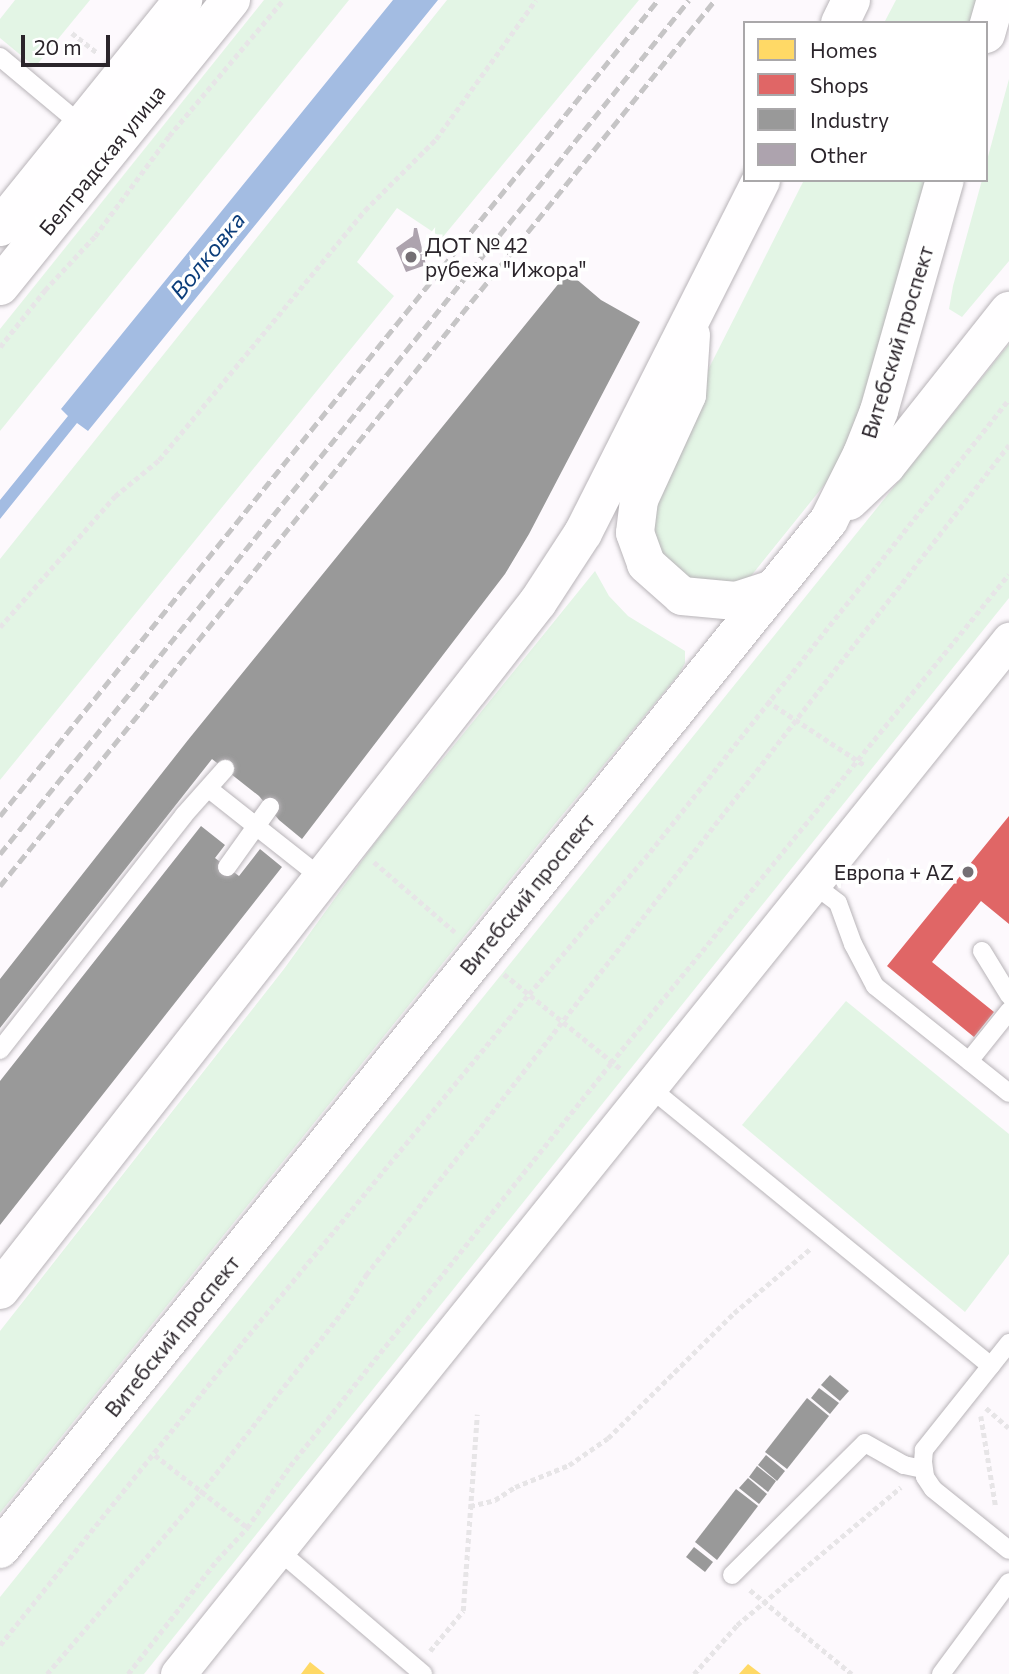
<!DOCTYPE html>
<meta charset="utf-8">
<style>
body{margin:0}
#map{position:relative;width:1009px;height:1674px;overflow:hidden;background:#fdf9fd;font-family:Commissioner,sans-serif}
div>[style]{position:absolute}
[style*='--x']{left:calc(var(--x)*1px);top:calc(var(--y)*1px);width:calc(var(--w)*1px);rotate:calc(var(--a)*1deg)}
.green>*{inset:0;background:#e3f5e5}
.water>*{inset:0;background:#a3bce2}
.homes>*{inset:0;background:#ffd966}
.shops>*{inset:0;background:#e06666}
.industry>*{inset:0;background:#999}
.building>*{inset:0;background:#ada3ae}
.path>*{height:4.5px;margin-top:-2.25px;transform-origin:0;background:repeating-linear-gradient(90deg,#e7e5e7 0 5px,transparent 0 8.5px)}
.roads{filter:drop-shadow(0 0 2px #b8b4b8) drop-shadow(0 0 2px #b8b4b8)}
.lane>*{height:18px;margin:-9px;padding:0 9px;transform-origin:9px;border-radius:9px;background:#fffeff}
.street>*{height:35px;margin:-17.5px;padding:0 17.5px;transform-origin:17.5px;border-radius:17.5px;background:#fffeff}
.secondary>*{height:38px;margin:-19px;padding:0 19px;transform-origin:19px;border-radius:19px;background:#fffeff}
.primary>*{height:38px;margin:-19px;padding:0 19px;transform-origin:19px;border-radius:19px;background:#fffeff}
.rail>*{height:5px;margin-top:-2.5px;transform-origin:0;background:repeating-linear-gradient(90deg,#c6c5c6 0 10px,transparent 0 15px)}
.dots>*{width:19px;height:19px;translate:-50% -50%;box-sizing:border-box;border:4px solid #fff;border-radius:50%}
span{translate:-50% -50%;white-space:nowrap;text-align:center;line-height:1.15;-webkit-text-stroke:7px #fff;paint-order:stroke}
.street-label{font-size:21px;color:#2b252b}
.poi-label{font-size:21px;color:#2b252b}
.left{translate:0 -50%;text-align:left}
.right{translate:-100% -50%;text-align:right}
.water-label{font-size:23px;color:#0b3d7a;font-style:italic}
.legend{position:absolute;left:743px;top:21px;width:245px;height:161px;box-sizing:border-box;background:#fff;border:2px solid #aaa8aa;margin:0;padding:9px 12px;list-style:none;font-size:21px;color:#2b252b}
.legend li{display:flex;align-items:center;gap:14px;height:35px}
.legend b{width:35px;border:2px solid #aaa8aa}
.scale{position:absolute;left:21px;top:35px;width:89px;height:32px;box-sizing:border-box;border:4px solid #2b252b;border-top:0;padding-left:9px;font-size:21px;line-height:24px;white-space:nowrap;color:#2b252b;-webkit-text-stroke:5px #fff;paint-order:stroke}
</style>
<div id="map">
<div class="green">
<i style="clip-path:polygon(15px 0,90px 0,35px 67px,0 38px,0 19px)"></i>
<i style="clip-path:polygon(264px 0,349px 0,0 431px,0 329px)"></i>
<i style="clip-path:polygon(447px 0,639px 0,442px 238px,397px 208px,357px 262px,394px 296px,0 780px,0 559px)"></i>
<i style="clip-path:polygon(896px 0,977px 0,971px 23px,884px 23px)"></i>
<i style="clip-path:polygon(1009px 79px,1009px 261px,962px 317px,949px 309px,953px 286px,982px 180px,986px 180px,986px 164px)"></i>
<i style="clip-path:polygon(804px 180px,928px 180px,884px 341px,849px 441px,825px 484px,751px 576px,740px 582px,689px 580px,661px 553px,654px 530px,653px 512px,666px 453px)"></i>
<i style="clip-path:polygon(1009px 344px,1009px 598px,144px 1674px,0 1674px,0 1597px)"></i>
<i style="clip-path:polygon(595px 571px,609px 596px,628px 616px,685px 651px,685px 663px,679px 674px,554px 825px,0 1513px,0 1331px,284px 969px,374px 844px)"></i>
<i style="clip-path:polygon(846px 1001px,1009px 1134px,1009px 1254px,965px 1312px,742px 1125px)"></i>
</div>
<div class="water">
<i style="clip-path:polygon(393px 0,438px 0,88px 431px,77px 423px,0 519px,0 500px,68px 416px,61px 409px)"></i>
</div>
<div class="homes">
<i style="clip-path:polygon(310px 1662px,325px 1674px,301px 1674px)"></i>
<i style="clip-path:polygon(748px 1664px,761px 1674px,739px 1674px)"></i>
</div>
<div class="shops">
<i style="clip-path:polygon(1009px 816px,1009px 924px,981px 901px,932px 962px,994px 1012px,974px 1037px,887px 966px)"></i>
</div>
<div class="industry">
<i style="clip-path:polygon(568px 272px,601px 300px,640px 322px,529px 534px,505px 574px,302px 839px,279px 820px,259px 796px,212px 759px,0 1028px,0 979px,188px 740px)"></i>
<i style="clip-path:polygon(201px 826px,225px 845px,215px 858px,239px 876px,260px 849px,282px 867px,0 1225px,0 1081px)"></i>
<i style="clip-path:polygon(830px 1375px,849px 1391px,840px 1401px,821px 1385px)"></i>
<i style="clip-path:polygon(819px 1388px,839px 1403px,830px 1414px,811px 1398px)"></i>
<i style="clip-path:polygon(807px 1398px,829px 1416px,787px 1469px,765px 1452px)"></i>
<i style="clip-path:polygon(766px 1455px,785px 1471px,777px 1481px,758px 1465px)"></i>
<i style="clip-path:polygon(757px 1466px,776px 1481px,768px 1492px,749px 1477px)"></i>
<i style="clip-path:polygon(748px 1478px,767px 1494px,759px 1504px,739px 1488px)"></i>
<i style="clip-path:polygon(736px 1489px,758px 1506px,717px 1560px,695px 1542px)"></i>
<i style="clip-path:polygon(694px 1547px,713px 1562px,705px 1572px,686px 1557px)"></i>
</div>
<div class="building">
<i style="clip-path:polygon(414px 228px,417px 228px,426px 265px,406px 272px,396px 248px,413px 236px)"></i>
</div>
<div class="path">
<i style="--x:72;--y:33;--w:33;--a:38"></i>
<i style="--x:0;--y:347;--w:73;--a:-51.7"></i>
<i style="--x:45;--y:290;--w:74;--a:-47.2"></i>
<i style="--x:95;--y:236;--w:124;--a:-53.5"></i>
<i style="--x:169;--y:136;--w:177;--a:-50"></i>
<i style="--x:0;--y:627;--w:174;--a:-48.7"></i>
<i style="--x:115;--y:496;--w:57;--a:-39.3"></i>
<i style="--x:159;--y:460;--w:324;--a:-50.5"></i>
<i style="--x:365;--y:210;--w:100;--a:-45"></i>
<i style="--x:436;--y:139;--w:171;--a:-54.3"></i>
<i style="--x:767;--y:701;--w:118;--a:33.3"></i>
<i style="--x:374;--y:862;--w:107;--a:40.8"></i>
<i style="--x:504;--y:974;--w:152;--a:39.1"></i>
<i style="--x:986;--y:1408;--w:30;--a:41"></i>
<i style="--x:981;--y:1416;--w:93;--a:80.7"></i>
<i style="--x:155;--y:1455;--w:118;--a:38.1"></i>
<i style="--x:470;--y:1506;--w:26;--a:-13"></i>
<i style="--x:495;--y:1500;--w:24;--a:-33"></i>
<i style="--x:515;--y:1487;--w:58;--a:-22.2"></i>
<i style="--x:569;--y:1465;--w:47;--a:-34.7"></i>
<i style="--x:608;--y:1438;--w:177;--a:-44.8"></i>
<i style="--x:734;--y:1313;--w:99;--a:-40.1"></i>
<i style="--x:750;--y:1590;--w:132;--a:39.5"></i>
<i style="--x:0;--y:1645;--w:381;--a:-51.3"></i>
<i style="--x:238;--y:1348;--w:458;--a:-50.6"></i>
<i style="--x:529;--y:994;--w:187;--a:-49.6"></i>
<i style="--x:650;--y:852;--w:578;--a:-51.6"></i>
<i style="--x:430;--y:1651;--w:52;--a:-50.5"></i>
<i style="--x:463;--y:1611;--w:197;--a:-85.9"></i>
<i style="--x:47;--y:1674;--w:236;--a:-49.6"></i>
<i style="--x:200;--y:1494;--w:237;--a:-52"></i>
<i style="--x:346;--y:1307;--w:38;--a:-58"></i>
<i style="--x:366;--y:1275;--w:1050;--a:-52.24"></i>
<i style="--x:128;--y:1674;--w:145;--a:-52"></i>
<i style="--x:217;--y:1560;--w:44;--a:-46.8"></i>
<i style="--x:247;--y:1528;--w:75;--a:-55.3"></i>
<i style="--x:290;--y:1466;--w:515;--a:-51.46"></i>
<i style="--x:611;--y:1063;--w:630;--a:-50.86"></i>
<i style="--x:694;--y:1674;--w:65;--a:-48.7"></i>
<i style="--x:737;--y:1625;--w:214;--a:-40.1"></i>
</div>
<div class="roads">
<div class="lane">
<i style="--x:0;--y:57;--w:112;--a:39.9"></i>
<i style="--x:209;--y:789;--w:145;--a:38.3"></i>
<i style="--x:227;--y:867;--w:74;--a:-54.4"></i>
<i style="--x:813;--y:884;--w:31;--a:37"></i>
<i style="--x:838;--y:903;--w:44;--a:69.9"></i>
<i style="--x:853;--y:944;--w:47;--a:62.4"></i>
<i style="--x:875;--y:986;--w:171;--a:38.6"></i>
<i style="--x:982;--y:951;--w:52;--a:58.5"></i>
<i style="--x:0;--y:1050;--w:298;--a:-51.9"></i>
<i style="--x:184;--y:815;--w:62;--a:-48.3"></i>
<i style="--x:969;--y:1061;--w:64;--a:-51.3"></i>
<i style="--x:649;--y:1087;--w:441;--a:39.2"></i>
<i style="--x:1009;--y:1343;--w:137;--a:128.5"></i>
<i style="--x:924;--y:1450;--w:12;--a:95"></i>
<i style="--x:923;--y:1462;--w:15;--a:82"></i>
<i style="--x:925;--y:1477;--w:14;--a:56"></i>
<i style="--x:933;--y:1489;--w:97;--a:38.8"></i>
<i style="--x:278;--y:1550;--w:191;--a:40.5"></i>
<i style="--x:732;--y:1575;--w:187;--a:-44.8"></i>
<i style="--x:865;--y:1443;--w:45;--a:29.4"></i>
<i style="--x:904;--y:1465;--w:19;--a:12"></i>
<i style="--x:941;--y:1674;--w:114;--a:-53.5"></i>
</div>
<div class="street">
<i style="--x:178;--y:1674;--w:1327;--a:-51.21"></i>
</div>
<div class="secondary">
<i style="--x:0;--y:227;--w:292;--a:-51.1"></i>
<i style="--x:0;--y:286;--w:368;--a:-51.1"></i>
</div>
<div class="primary">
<i style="--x:840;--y:23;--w:25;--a:-64"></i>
<i style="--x:986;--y:34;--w:35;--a:-74"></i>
<i style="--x:691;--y:335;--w:60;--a:93.8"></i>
<i style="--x:687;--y:395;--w:115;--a:114.6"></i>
<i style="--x:639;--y:500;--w:33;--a:97"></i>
<i style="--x:635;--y:533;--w:33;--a:70"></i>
<i style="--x:646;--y:564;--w:48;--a:41.6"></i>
<i style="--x:682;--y:596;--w:54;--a:5.3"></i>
<i style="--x:736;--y:601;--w:38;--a:-18"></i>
<i style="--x:849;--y:501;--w:51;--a:-43.4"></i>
<i style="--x:886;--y:466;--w:198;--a:-51.6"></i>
<i style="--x:0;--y:1290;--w:873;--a:-51.98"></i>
<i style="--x:538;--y:602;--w:82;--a:-56.9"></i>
<i style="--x:583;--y:533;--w:395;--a:-63.2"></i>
<i style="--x:0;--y:1549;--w:1321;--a:-51.14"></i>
<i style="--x:829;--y:520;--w:74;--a:-63.4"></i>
<i style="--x:862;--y:454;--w:46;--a:-68.4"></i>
<i style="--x:879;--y:411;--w:240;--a:-74.1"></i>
</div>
</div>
<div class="rail">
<i style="--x:0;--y:816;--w:1048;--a:-51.12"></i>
<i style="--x:0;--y:854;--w:1097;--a:-51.1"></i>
<i style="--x:0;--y:886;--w:1139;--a:-51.1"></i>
</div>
<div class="dots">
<i style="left:411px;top:257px;background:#746f74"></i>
<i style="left:968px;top:872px;background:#746f74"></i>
</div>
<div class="street-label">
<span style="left:102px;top:160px;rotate:-51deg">Белградская улица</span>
<span style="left:897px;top:342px;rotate:-73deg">Витебский проспект</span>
<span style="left:527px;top:894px;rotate:-51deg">Витебский проспект</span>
<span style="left:172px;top:1336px;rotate:-51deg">Витебский проспект</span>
</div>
<div class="poi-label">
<span class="left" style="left:425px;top:257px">ДОТ № 42<br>рубежа "Ижора"</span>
<span class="right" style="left:954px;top:872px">Европа + AZ</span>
</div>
<div class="water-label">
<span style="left:207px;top:255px;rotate:-51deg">Волковка</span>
</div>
<ul class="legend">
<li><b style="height:19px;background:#ffd966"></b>Homes</li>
<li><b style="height:19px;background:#e06666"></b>Shops</li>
<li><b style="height:19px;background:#999"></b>Industry</li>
<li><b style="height:19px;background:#ada3ae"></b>Other</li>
</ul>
<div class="scale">20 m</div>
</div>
